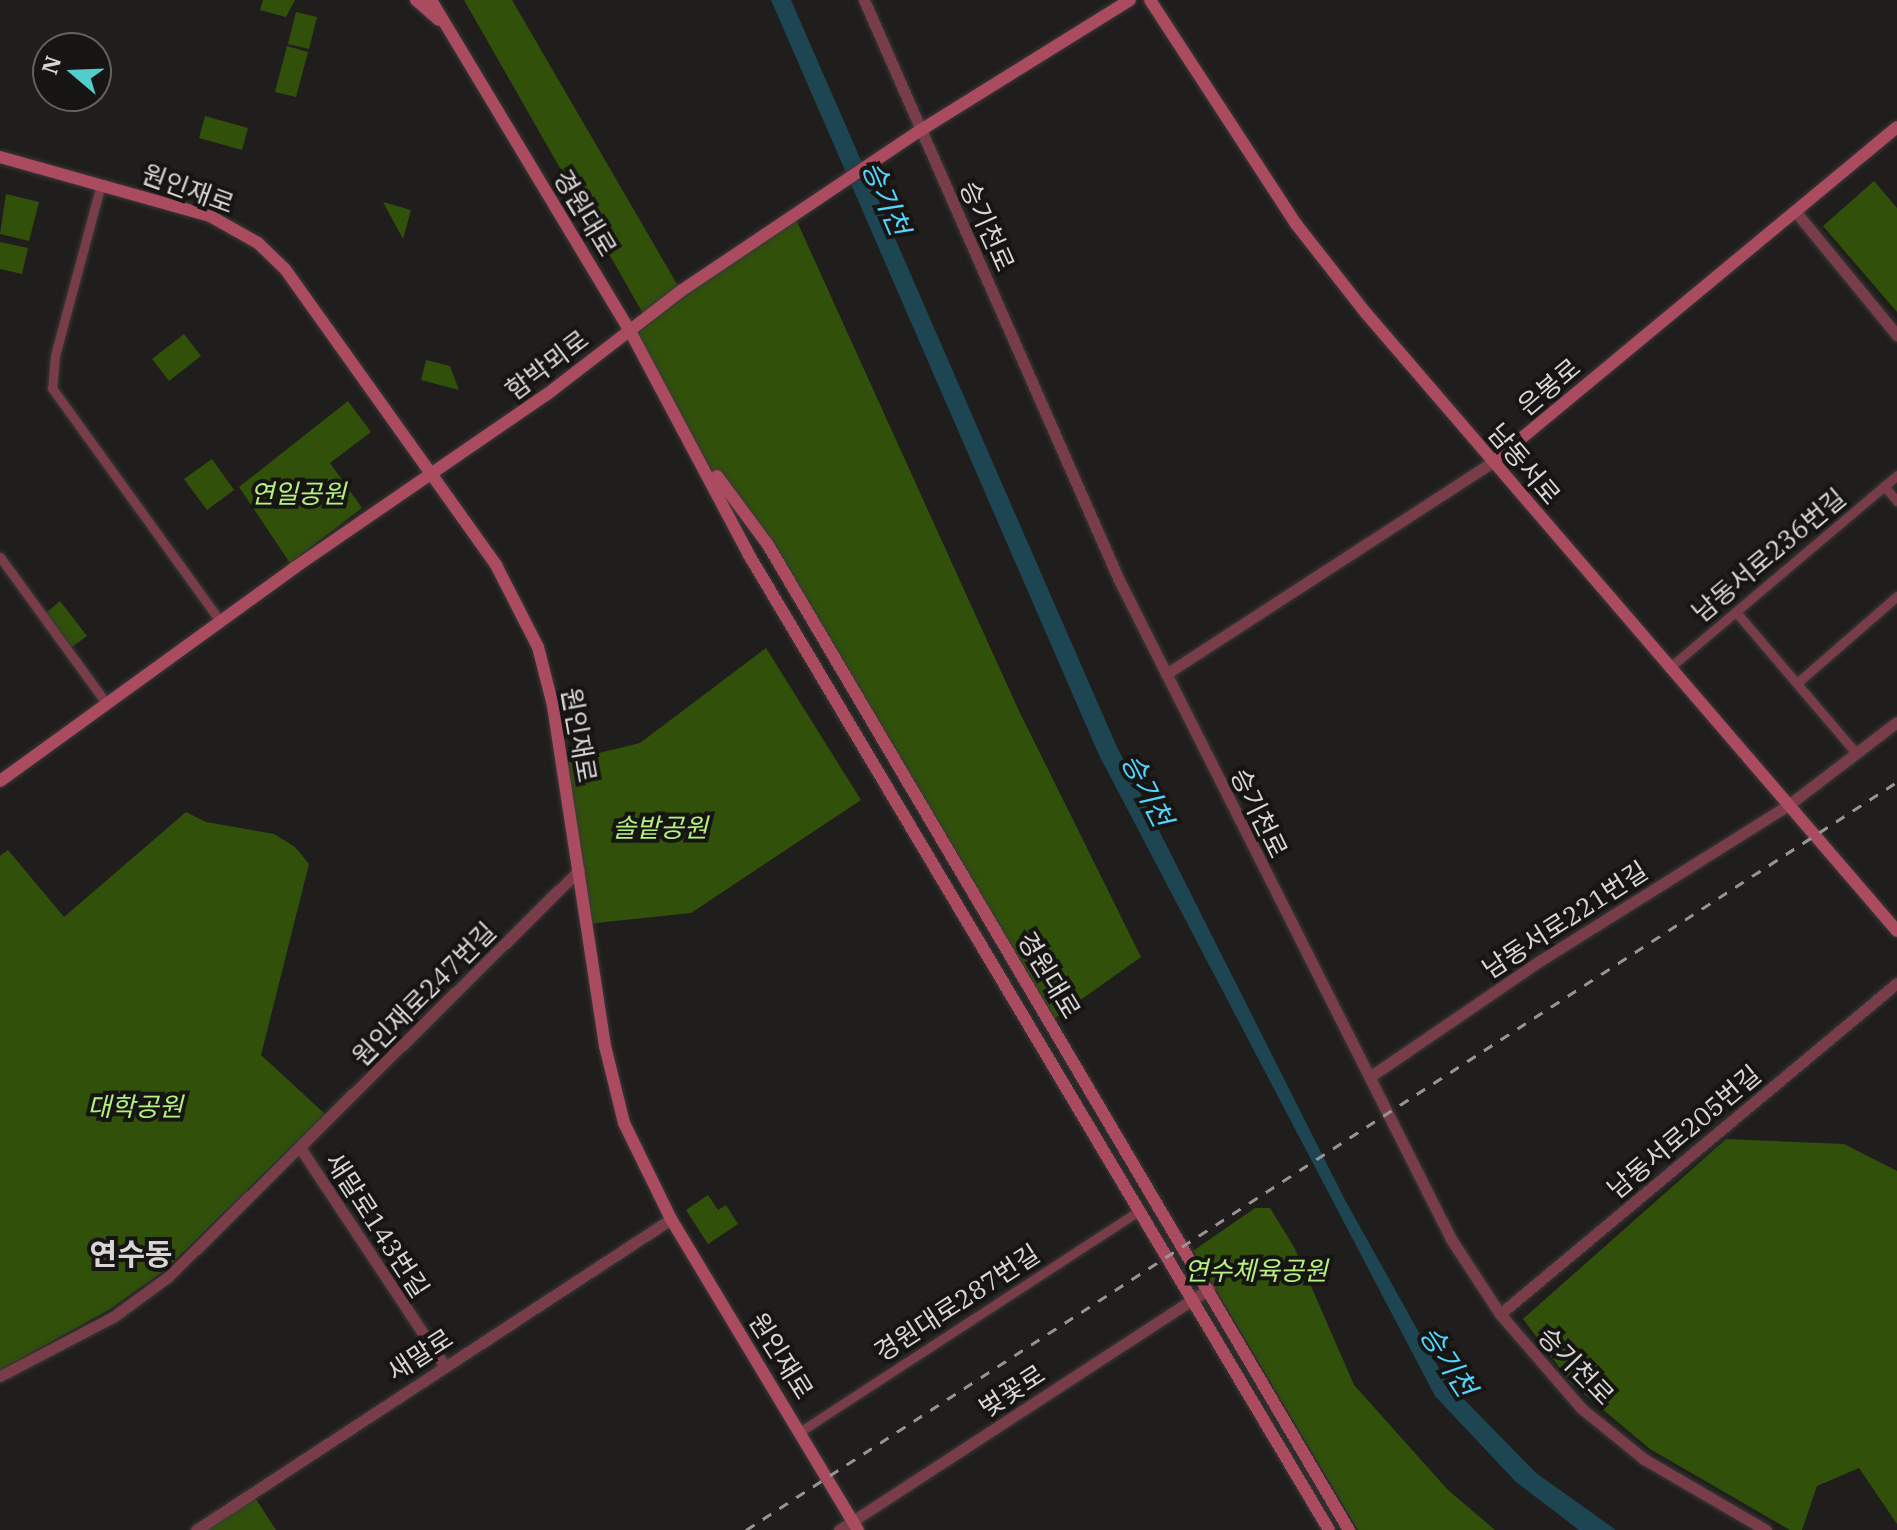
<!DOCTYPE html>
<meta charset="utf-8">
<style>
body{margin:0}
#map{position:relative;width:1897px;height:1530px;overflow:hidden;background:#201e1d;font-family:"IBM Plex Serif","Noto Sans KR",serif}
div>[style]{position:absolute}
[style*='--x']{left:calc(var(--x)*1px);top:calc(var(--y)*1px);width:calc(var(--w)*1px);rotate:calc(var(--a)*1deg)}
.green>*{inset:0;background:#31500a}
.water>*{inset:0;background:#1d4552}
.roads{filter:drop-shadow(0 0 2px #3a3837) drop-shadow(0 0 2px #3a3837)}
.minor>*{height:9px;margin:-4.5px;padding:0 4.5px;transform-origin:4.5px;border-radius:4.5px;background:#783d49}
.tertiary>*{height:11px;margin:-5.5px;padding:0 5.5px;transform-origin:5.5px;border-radius:5.5px;background:#783d49}
.secondary>*{height:12px;margin:-6px;padding:0 6px;transform-origin:6px;border-radius:6px;background:#aa4b60}
.rail>*{height:3px;margin-top:-1.5px;transform-origin:0;background:repeating-linear-gradient(90deg,#979594 0 10px,transparent 0 20px)}
span{translate:-50% -50%;white-space:nowrap;text-align:center;line-height:1.15;-webkit-text-stroke:8px #171514;paint-order:stroke}
.street-label{font-size:26px;color:#d8d6d5}
.park-label{font-size:26px;color:#b5ef7e;font-style:italic}
.water-label{font-size:28px;color:#53d4fc;font-style:italic}
.quarter-label{font-size:30px;color:#d8d6d5;font-weight:700}
.north{position:absolute;left:32px;top:32px;width:80px;height:80px;box-sizing:border-box;background:#171514;border:2px solid #646261;border-radius:50%;rotate:289deg;font-size:22px;font-weight:700;line-height:32px;text-align:center;color:#d8d6d5}
.north::after{content:'';display:block;margin:auto;width:28px;height:36px;background:#52cdcc;clip-path:polygon(50% 0,100% 100%,50% 72%,0 100%)}
</style>
<div id="map">
<div class="green">
<i style="clip-path:polygon(263px 0,295px 0,286px 17px,260px 10px)"></i>
<i style="clip-path:polygon(464px 0,512px 0,681px 291px,645px 317px)"></i>
<i style="clip-path:polygon(296px 12px,317px 17px,309px 49px,288px 44px)"></i>
<i style="clip-path:polygon(287px 46px,308px 52px,296px 97px,275px 92px)"></i>
<i style="clip-path:polygon(205px 116px,248px 128px,242px 150px,199px 138px)"></i>
<i style="clip-path:polygon(1874px 181px,1897px 208px,1897px 312px,1823px 226px)"></i>
<i style="clip-path:polygon(6px 194px,39px 202px,29px 241px,0 234px)"></i>
<i style="clip-path:polygon(383px 202px,411px 210px,403px 239px)"></i>
<i style="clip-path:polygon(794px 215px,1019px 711px,1141px 957px,1051px 1021px,768px 545px,698px 451px,630px 331px)"></i>
<i style="clip-path:polygon(0 242px,28px 248px,22px 274px,0 269px)"></i>
<i style="clip-path:polygon(184px 334px,201px 356px,169px 381px,152px 359px)"></i>
<i style="clip-path:polygon(426px 360px,450px 366px,459px 390px,421px 380px)"></i>
<i style="clip-path:polygon(348px 401px,371px 432px,330px 463px,362px 508px,290px 563px,239px 487px)"></i>
<i style="clip-path:polygon(212px 459px,234px 490px,207px 510px,184px 479px)"></i>
<i style="clip-path:polygon(60px 601px,87px 636px,72px 647px,46px 613px)"></i>
<i style="clip-path:polygon(766px 648px,861px 800px,691px 913px,586px 924px,562px 762px,640px 743px)"></i>
<i style="clip-path:polygon(186px 812px,206px 822px,274px 834px,295px 847px,309px 864px,261px 1055px,325px 1114px,165px 1270px,110px 1309px,0 1370px,0 856px,8px 850px,64px 917px)"></i>
<i style="clip-path:polygon(1726px 1139px,1844px 1144px,1897px 1171px,1897px 1524px,1859px 1468px,1817px 1486px,1802px 1530px,1790px 1530px,1650px 1449px,1571px 1383px,1523px 1319px)"></i>
<i style="clip-path:polygon(708px 1195px,718px 1210px,726px 1205px,738px 1224px,708px 1244px,686px 1210px)"></i>
<i style="clip-path:polygon(1255px 1208px,1270px 1208px,1294px 1247px,1354px 1385px,1448px 1490px,1495px 1530px,1358px 1530px,1193px 1251px)"></i>
<i style="clip-path:polygon(252px 1493px,276px 1530px,196px 1530px)"></i>
</div>
<div class="water">
<i style="clip-path:polygon(771px 0,791px 0,1116px 745px,1345px 1200px,1446px 1381px,1536px 1473px,1616px 1530px,1579px 1530px,1516px 1482px,1435px 1396px,1099px 755px)"></i>
</div>
<div class="roads">
<div class="minor">
<i style="--x:101;--y:184;--w:178;--a:105"></i>
<i style="--x:55;--y:356;--w:32;--a:95"></i>
<i style="--x:52;--y:388;--w:287;--a:54.2"></i>
<i style="--x:1884;--y:486;--w:20;--a:49"></i>
<i style="--x:0;--y:557;--w:180;--a:54"></i>
<i style="--x:1736;--y:612;--w:185;--a:49.6"></i>
<i style="--x:1669;--y:668;--w:299;--a:-40.2"></i>
<i style="--x:1797;--y:683;--w:133;--a:-41"></i>
<i style="--x:801;--y:1431;--w:402;--a:-33.1"></i>
</div>
<div class="tertiary">
<i style="--x:864;--y:0;--w:634;--a:66.27"></i>
<i style="--x:1119;--y:580;--w:738;--a:63.26"></i>
<i style="--x:1451;--y:1239;--w:90;--a:56.8"></i>
<i style="--x:1500;--y:1314;--w:124;--a:49.2"></i>
<i style="--x:1581;--y:1408;--w:81;--a:39"></i>
<i style="--x:1644;--y:1459;--w:141;--a:30.2"></i>
<i style="--x:1795;--y:211;--w:161;--a:50.6"></i>
<i style="--x:1166;--y:674;--w:391;--a:-33"></i>
<i style="--x:1371;--y:1076;--w:202;--a:-34.3"></i>
<i style="--x:1538;--y:962;--w:294;--a:-32.1"></i>
<i style="--x:1787;--y:806;--w:138;--a:-37.4"></i>
<i style="--x:301;--y:1149;--w:259;--a:56.5"></i>
<i style="--x:1500;--y:1314;--w:517;--a:-39.82"></i>
<i style="--x:0;--y:1376;--w:127;--a:-27.6"></i>
<i style="--x:113;--y:1317;--w:69;--a:-36.2"></i>
<i style="--x:169;--y:1276;--w:577;--a:-44.72"></i>
<i style="--x:196;--y:1530;--w:568;--a:-33.21"></i>
<i style="--x:839;--y:1530;--w:442;--a:-33.1"></i>
</div>
<div class="secondary">
<i style="--x:416;--y:0;--w:30;--a:41"></i>
<i style="--x:431;--y:0;--w:386;--a:59"></i>
<i style="--x:630;--y:331;--w:254;--a:62"></i>
<i style="--x:749;--y:555;--w:1134;--a:59.25"></i>
<i style="--x:1150;--y:0;--w:267;--a:56.9"></i>
<i style="--x:1296;--y:224;--w:112;--a:51.9"></i>
<i style="--x:1365;--y:312;--w:816;--a:49.32"></i>
<i style="--x:0;--y:157;--w:218;--a:15.7"></i>
<i style="--x:210;--y:216;--w:55;--a:29.4"></i>
<i style="--x:258;--y:243;--w:37;--a:44"></i>
<i style="--x:285;--y:269;--w:364;--a:54.5"></i>
<i style="--x:496;--y:565;--w:92;--a:62.9"></i>
<i style="--x:538;--y:647;--w:61;--a:75.7"></i>
<i style="--x:553;--y:706;--w:344;--a:81.3"></i>
<i style="--x:605;--y:1046;--w:79;--a:76.1"></i>
<i style="--x:624;--y:1123;--w:107;--a:63.9"></i>
<i style="--x:671;--y:1219;--w:363;--a:59"></i>
<i style="--x:1494;--y:461;--w:523;--a:-39.65"></i>
<i style="--x:717;--y:476;--w:86;--a:53.5"></i>
<i style="--x:768;--y:545;--w:1144;--a:59.47"></i>
<i style="--x:0;--y:781;--w:363;--a:-35.9"></i>
<i style="--x:294;--y:568;--w:306;--a:-34.5"></i>
<i style="--x:546;--y:395;--w:170;--a:-37.6"></i>
<i style="--x:681;--y:291;--w:289;--a:-33.9"></i>
<i style="--x:921;--y:130;--w:246;--a:-31.9"></i>
</div>
</div>
<div class="rail">
<i style="--x:746;--y:1530;--w:1373;--a:-33.02"></i>
</div>
<div class="street-label">
<span style="left:188px;top:189px;rotate:20deg">원인재로</span>
<span style="left:585px;top:213px;rotate:59deg">경원대로</span>
<span style="left:987px;top:226px;rotate:66deg">승기천로</span>
<span style="left:547px;top:365px;rotate:-37deg">함박뫼로</span>
<span style="left:1549px;top:387px;rotate:-40deg">은봉로</span>
<span style="left:1524px;top:464px;rotate:50deg">남동서로</span>
<span style="left:1769px;top:555px;rotate:-40deg">남동서로236번길</span>
<span style="left:579px;top:735px;rotate:80deg">원인재로</span>
<span style="left:1259px;top:813px;rotate:64deg">승기천로</span>
<span style="left:1565px;top:920px;rotate:-33deg">남동서로221번길</span>
<span style="left:1049px;top:975px;rotate:59deg">경원대로</span>
<span style="left:424px;top:994px;rotate:-45deg">원인재로247번길</span>
<span style="left:1684px;top:1132px;rotate:-40deg">남동서로205번길</span>
<span style="left:377px;top:1225px;rotate:57deg">새말로143번길</span>
<span style="left:957px;top:1303px;rotate:-33deg">경원대로287번길</span>
<span style="left:420px;top:1355px;rotate:-33deg">새말로</span>
<span style="left:781px;top:1356px;rotate:58deg">원인재로</span>
<span style="left:1576px;top:1366px;rotate:46deg">승기천로</span>
<span style="left:1012px;top:1391px;rotate:-33deg">벚꽃로</span>
</div>
<div class="park-label">
<span style="left:298px;top:494px">연일공원</span>
<span style="left:660px;top:828px">솔밭공원</span>
<span style="left:135px;top:1107px">대학공원</span>
<span style="left:1256px;top:1271px">연수체육공원</span>
</div>
<div class="water-label">
<span style="left:886px;top:198px;rotate:67deg">승기천</span>
<span style="left:1147px;top:790px;rotate:63deg">승기천</span>
<span style="left:1448px;top:1361px;rotate:57deg">승기천</span>
</div>
<div class="quarter-label">
<span style="left:131px;top:1254px">연수동</span>
</div>
<div class="north">N</div>
</div>
